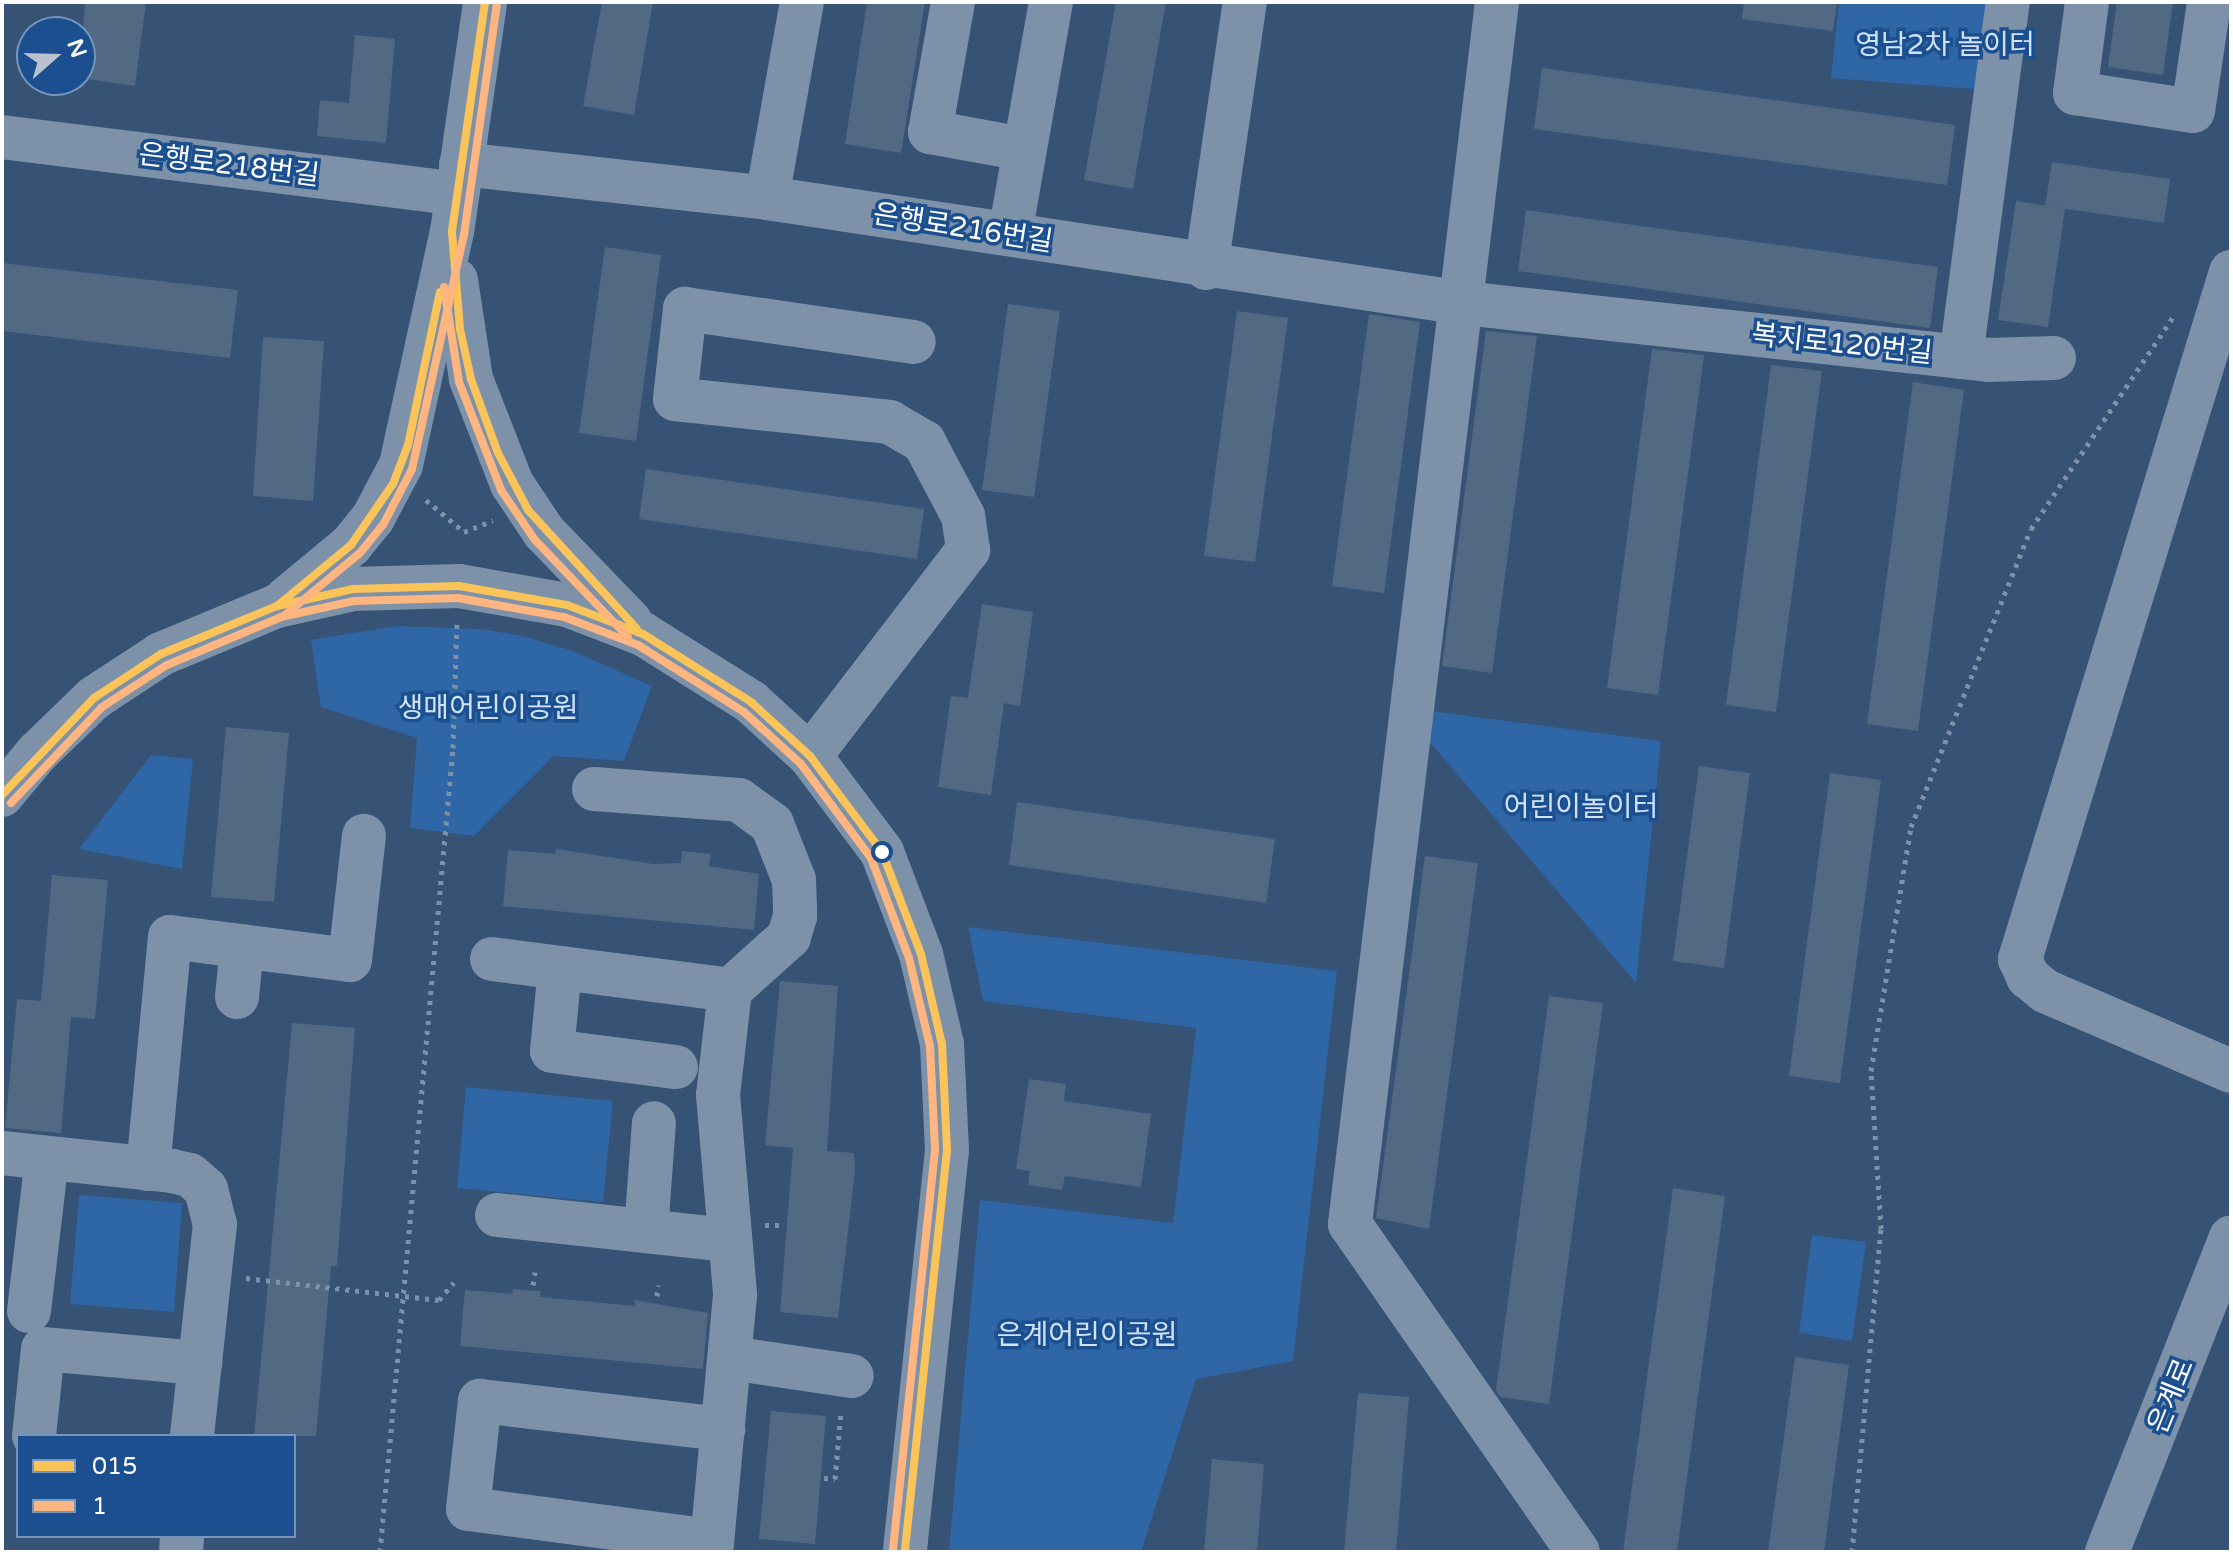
<!DOCTYPE html>
<meta charset="utf-8">
<style>
body{margin:0}
#map{position:relative;width:2233px;height:1554px;overflow:hidden;background:#365274;font-family:"Varela Round","Noto Sans KR",sans-serif}
div>[style]{position:absolute}
[style*='--x']{left:calc(var(--x)*1px);top:calc(var(--y)*1px);width:calc(var(--w)*1px);rotate:calc(var(--a)*1deg)}
.green>*{inset:0;background:#2f66a5}
.building>*{inset:0;background:#526984}
.path>*{height:5px;margin-top:-2.5px;transform-origin:0;background:repeating-linear-gradient(90deg,#7d92a8 0 4px,transparent 0 10px)}
.minor>*{height:44px;margin:-22px;padding:0 22px;transform-origin:22px;border-radius:22px;background:#7d92a8}
.bus-1>*{height:8px;margin:-4px;padding:0 4px;transform-origin:4px;border-radius:4px;background:#fbc45a}
.bus-2>*{height:8px;margin:-4px;padding:0 4px;transform-origin:4px;border-radius:4px;background:#ffb580}
.dots>*{width:22px;height:22px;translate:-50% -50%;box-sizing:border-box;border:4px solid #1b4f8f;border-radius:50%}
span{translate:-50% -50%;white-space:nowrap;text-align:center;line-height:1.15;-webkit-text-stroke:7px #1b4f8f;paint-order:stroke}
.park-label{font-size:28px;color:#cfe3fa}
.street-label{font-size:28px;color:#fff}
.frame{position:absolute;inset:0;border:4px solid #fff;pointer-events:none}
.legend{position:absolute;left:16px;top:1434px;width:280px;height:104px;box-sizing:border-box;background:#1b4f8f;border:2px solid #7695bc;margin:0;padding:10px 14px;list-style:none;font-size:24px;color:#fff}
.legend li{display:flex;align-items:center;gap:16px;height:40px}
.legend b{width:40px;border:2px solid #7695bc}
.north{position:absolute;left:16px;top:16px;width:80px;height:80px;box-sizing:border-box;background:#1b4f8f;border:2px solid #7695bc;border-radius:50%;rotate:70deg;font-size:22px;font-weight:700;line-height:32px;text-align:center;color:#fff}
.north::after{content:'';display:block;margin:auto;width:28px;height:36px;background:#b9c2ce;clip-path:polygon(50% 0,100% 100%,50% 72%,0 100%)}
</style>
<div id="map">
<div class="green">
<i style="clip-path:polygon(1839px 2px,1992px 2px,1986px 90px,1831px 78px)"></i>
<i style="clip-path:polygon(396px 626px,482px 629px,526px 637px,570px 650px,652px 686px,624px 761px,553px 756px,474px 836px,410px 828px,417px 738px,321px 707px,311px 640px)"></i>
<i style="clip-path:polygon(1431px 711px,1661px 741px,1636px 983px,1428px 740px)"></i>
<i style="clip-path:polygon(151px 755px,193px 759px,182px 869px,79px 849px)"></i>
<i style="clip-path:polygon(968px 927px,1337px 971px,1293px 1361px,1196px 1379px,1141px 1552px,949px 1552px,980px 1200px,1173px 1223px,1196px 1028px,983px 1001px)"></i>
<i style="clip-path:polygon(466px 1087px,613px 1101px,603px 1202px,457px 1188px)"></i>
<i style="clip-path:polygon(79px 1195px,182px 1203px,174px 1312px,70px 1304px)"></i>
<i style="clip-path:polygon(1812px 1235px,1866px 1242px,1852px 1341px,1799px 1333px)"></i>
</div>
<div class="building">
<i style="clip-path:polygon(85px 2px,146px 2px,135px 86px,80px 78px)"></i>
<i style="clip-path:polygon(602px 2px,653px 2px,634px 115px,583px 106px)"></i>
<i style="clip-path:polygon(867px 2px,925px 2px,901px 153px,845px 144px)"></i>
<i style="clip-path:polygon(1116px 2px,1166px 2px,1133px 189px,1084px 180px)"></i>
<i style="clip-path:polygon(1744px 2px,1837px 2px,1833px 31px,1742px 19px)"></i>
<i style="clip-path:polygon(2117px 2px,2173px 2px,2163px 75px,2108px 67px)"></i>
<i style="clip-path:polygon(355px 35px,395px 39px,386px 143px,317px 136px,320px 100px,349px 103px)"></i>
<i style="clip-path:polygon(1542px 68px,1955px 125px,1947px 185px,1534px 129px)"></i>
<i style="clip-path:polygon(2052px 162px,2170px 179px,2164px 223px,2045px 206px)"></i>
<i style="clip-path:polygon(2016px 201px,2065px 209px,2048px 327px,1998px 320px)"></i>
<i style="clip-path:polygon(1526px 210px,1938px 267px,1930px 328px,1518px 271px)"></i>
<i style="clip-path:polygon(605px 247px,661px 255px,636px 441px,579px 433px)"></i>
<i style="clip-path:polygon(2px 263px,238px 290px,230px 358px,2px 331px)"></i>
<i style="clip-path:polygon(1008px 304px,1060px 311px,1034px 497px,982px 490px)"></i>
<i style="clip-path:polygon(1237px 311px,1288px 318px,1255px 562px,1204px 556px)"></i>
<i style="clip-path:polygon(1369px 314px,1420px 322px,1384px 593px,1332px 586px)"></i>
<i style="clip-path:polygon(1486px 331px,1537px 336px,1492px 673px,1442px 666px)"></i>
<i style="clip-path:polygon(263px 337px,324px 341px,313px 501px,253px 496px)"></i>
<i style="clip-path:polygon(1652px 349px,1704px 355px,1658px 695px,1607px 688px)"></i>
<i style="clip-path:polygon(1771px 365px,1822px 371px,1776px 712px,1726px 705px)"></i>
<i style="clip-path:polygon(1913px 382px,1964px 390px,1918px 731px,1867px 724px)"></i>
<i style="clip-path:polygon(646px 469px,924px 509px,917px 559px,639px 519px)"></i>
<i style="clip-path:polygon(982px 604px,1033px 612px,1020px 706px,1004px 703px,991px 795px,938px 787px,951px 696px,968px 698px)"></i>
<i style="clip-path:polygon(226px 727px,289px 733px,274px 902px,211px 897px)"></i>
<i style="clip-path:polygon(1699px 766px,1750px 773px,1724px 968px,1673px 961px)"></i>
<i style="clip-path:polygon(1830px 773px,1881px 780px,1840px 1083px,1789px 1076px)"></i>
<i style="clip-path:polygon(1017px 802px,1275px 839px,1266px 903px,1009px 865px)"></i>
<i style="clip-path:polygon(556px 849px,654px 864px,681px 863px,682px 851px,711px 854px,709px 866px,759px 874px,754px 930px,503px 906px,508px 850px,555px 854px)"></i>
<i style="clip-path:polygon(1425px 856px,1478px 863px,1429px 1229px,1376px 1218px)"></i>
<i style="clip-path:polygon(52px 875px,108px 880px,95px 1019px,71px 1017px,61px 1133px,5px 1128px,17px 999px,41px 1001px)"></i>
<i style="clip-path:polygon(780px 981px,838px 986px,827px 1151px,854px 1153px,855px 1171px,838px 1318px,780px 1312px,793px 1148px,765px 1145px)"></i>
<i style="clip-path:polygon(1549px 996px,1603px 1003px,1549px 1404px,1501px 1397px,1496px 1390px)"></i>
<i style="clip-path:polygon(292px 1023px,355px 1028px,337px 1266px,331px 1266px,316px 1436px,254px 1436px)"></i>
<i style="clip-path:polygon(1029px 1079px,1066px 1084px,1064px 1101px,1151px 1114px,1141px 1187px,1065px 1176px,1062px 1190px,1028px 1185px,1030px 1171px,1016px 1169px)"></i>
<i style="clip-path:polygon(1673px 1188px,1725px 1196px,1677px 1552px,1623px 1552px)"></i>
<i style="clip-path:polygon(513px 1289px,541px 1291px,540px 1297px,635px 1306px,635px 1300px,708px 1313px,703px 1369px,460px 1346px,465px 1290px,512px 1294px)"></i>
<i style="clip-path:polygon(1795px 1357px,1849px 1365px,1824px 1552px,1768px 1552px)"></i>
<i style="clip-path:polygon(1358px 1393px,1409px 1397px,1396px 1552px,1344px 1552px)"></i>
<i style="clip-path:polygon(771px 1411px,826px 1416px,815px 1544px,759px 1539px)"></i>
<i style="clip-path:polygon(1212px 1459px,1264px 1464px,1257px 1552px,1204px 1552px)"></i>
</div>
<div class="path">
<i style="--x:426;--y:500;--w:50;--a:40.1"></i>
<i style="--x:464;--y:532;--w:31;--a:-22"></i>
<i style="--x:765;--y:1225;--w:20;--a:0"></i>
<i style="--x:246;--y:1278;--w:194;--a:6.5"></i>
<i style="--x:439;--y:1300;--w:23;--a:-50"></i>
<i style="--x:533;--y:1285;--w:13;--a:-81"></i>
<i style="--x:657;--y:1296;--w:11;--a:-85"></i>
<i style="--x:824;--y:1478;--w:11;--a:5"></i>
<i style="--x:835;--y:1479;--w:67;--a:-84.9"></i>
<i style="--x:380;--y:1552;--w:807;--a:-84.81"></i>
<i style="--x:453;--y:748;--w:124;--a:-88.2"></i>
<i style="--x:1852;--y:1552;--w:324;--a:-84.9"></i>
<i style="--x:1881;--y:1229;--w:158;--a:-93.6"></i>
<i style="--x:1871;--y:1071;--w:247;--a:-80.7"></i>
<i style="--x:1911;--y:827;--w:321;--a:-68.1"></i>
<i style="--x:2031;--y:529;--w:259;--a:-56.2"></i>
</div>
<div class="minor">
<i style="--x:953;--y:2;--w:132;--a:100"></i>
<i style="--x:930;--y:132;--w:96;--a:10.3"></i>
<i style="--x:1497;--y:2;--w:1231;--a:96.86"></i>
<i style="--x:1350;--y:1224;--w:399;--a:55.2"></i>
<i style="--x:2087;--y:2;--w:92;--a:97.5"></i>
<i style="--x:2075;--y:93;--w:119;--a:8.7"></i>
<i style="--x:2193;--y:111;--w:110;--a:-81.6"></i>
<i style="--x:2;--y:137;--w:459;--a:7.1"></i>
<i style="--x:461;--y:164;--w:308;--a:6.3"></i>
<i style="--x:767;--y:198;--w:704;--a:8.58"></i>
<i style="--x:1463;--y:303;--w:529;--a:6.18"></i>
<i style="--x:1989;--y:360;--w:65;--a:-1.8"></i>
<i style="--x:767;--y:198;--w:199;--a:-79.9"></i>
<i style="--x:1010;--y:234;--w:236;--a:-80"></i>
<i style="--x:1206;--y:268;--w:269;--a:-81.7"></i>
<i style="--x:2231;--y:272;--w:719;--a:107.07"></i>
<i style="--x:2020;--y:959;--w:20;--a:66"></i>
<i style="--x:2028;--y:977;--w:22;--a:39"></i>
<i style="--x:2045;--y:991;--w:202;--a:23.3"></i>
<i style="--x:456;--y:280;--w:100;--a:81.4"></i>
<i style="--x:471;--y:379;--w:113;--a:68.7"></i>
<i style="--x:512;--y:484;--w:58;--a:56.3"></i>
<i style="--x:544;--y:532;--w:124;--a:46"></i>
<i style="--x:1961;--y:357;--w:358;--a:-82.5"></i>
<i style="--x:286;--y:599;--w:85;--a:-39.7"></i>
<i style="--x:351;--y:545;--w:35;--a:-51"></i>
<i style="--x:373;--y:518;--w:60;--a:-62.2"></i>
<i style="--x:401;--y:465;--w:239;--a:-77.7"></i>
<i style="--x:452;--y:232;--w:232;--a:-81.8"></i>
<i style="--x:810;--y:756;--w:260;--a:-52.5"></i>
<i style="--x:968;--y:550;--w:34;--a:-98"></i>
<i style="--x:963;--y:516;--w:84;--a:-117.8"></i>
<i style="--x:924;--y:442;--w:39;--a:-150"></i>
<i style="--x:890;--y:422;--w:216;--a:-173.9"></i>
<i style="--x:675;--y:399;--w:91;--a:-83.7"></i>
<i style="--x:685;--y:309;--w:231;--a:8.2"></i>
<i style="--x:594;--y:789;--w:145;--a:4.3"></i>
<i style="--x:739;--y:800;--w:41;--a:36"></i>
<i style="--x:772;--y:824;--w:60;--a:68.6"></i>
<i style="--x:794;--y:880;--w:36;--a:88"></i>
<i style="--x:795;--y:916;--w:22;--a:106"></i>
<i style="--x:789;--y:937;--w:79;--a:138.1"></i>
<i style="--x:730;--y:990;--w:106;--a:96.5"></i>
<i style="--x:718;--y:1095;--w:201;--a:85.1"></i>
<i style="--x:735;--y:1295;--w:258;--a:95.3"></i>
<i style="--x:2;--y:795;--w:55;--a:-50.2"></i>
<i style="--x:37;--y:753;--w:79;--a:-44"></i>
<i style="--x:94;--y:698;--w:80;--a:-33.3"></i>
<i style="--x:161;--y:654;--w:126;--a:-22.5"></i>
<i style="--x:277;--y:606;--w:78;--a:-12.6"></i>
<i style="--x:353;--y:589;--w:106;--a:-1.6"></i>
<i style="--x:459;--y:586;--w:110;--a:10"></i>
<i style="--x:567;--y:605;--w:81;--a:20.9"></i>
<i style="--x:643;--y:634;--w:128;--a:32.2"></i>
<i style="--x:751;--y:702;--w:80;--a:42.5"></i>
<i style="--x:810;--y:756;--w:120;--a:53.1"></i>
<i style="--x:882;--y:852;--w:109;--a:69.1"></i>
<i style="--x:921;--y:954;--w:92;--a:76.9"></i>
<i style="--x:942;--y:1044;--w:106;--a:87.3"></i>
<i style="--x:947;--y:1150;--w:404;--a:96"></i>
<i style="--x:492;--y:959;--w:240;--a:7.4"></i>
<i style="--x:560;--y:968;--w:83;--a:95.5"></i>
<i style="--x:552;--y:1051;--w:125;--a:7.4"></i>
<i style="--x:237;--y:997;--w:51;--a:-84.4"></i>
<i style="--x:2;--y:1153;--w:171;--a:6"></i>
<i style="--x:172;--y:1171;--w:18;--a:13"></i>
<i style="--x:190;--y:1175;--w:21;--a:41"></i>
<i style="--x:206;--y:1189;--w:36;--a:76"></i>
<i style="--x:215;--y:1224;--w:213;--a:96.2"></i>
<i style="--x:148;--y:1169;--w:233;--a:-84.6"></i>
<i style="--x:170;--y:937;--w:181;--a:7.3"></i>
<i style="--x:350;--y:960;--w:125;--a:-83.6"></i>
<i style="--x:497;--y:1215;--w:233;--a:6.2"></i>
<i style="--x:646;--y:1231;--w:108;--a:-85.8"></i>
<i style="--x:29;--y:1311;--w:154;--a:-83.3"></i>
<i style="--x:731;--y:1358;--w:122;--a:8.5"></i>
<i style="--x:34;--y:1436;--w:87;--a:-84.1"></i>
<i style="--x:43;--y:1349;--w:158;--a:5.1"></i>
<i style="--x:712;--y:1541;--w:246;--a:-172.5"></i>
<i style="--x:468;--y:1509;--w:109;--a:-83.7"></i>
<i style="--x:480;--y:1401;--w:245;--a:6.6"></i>
<i style="--x:181;--y:1552;--w:16;--a:-86"></i>
<i style="--x:2107;--y:1552;--w:338;--a:-68.5"></i>
</div>
<div class="bus-1">
<i style="--x:485;--y:2;--w:232;--a:98.2"></i>
<i style="--x:452;--y:232;--w:97;--a:85.3"></i>
<i style="--x:460;--y:329;--w:51;--a:77.6"></i>
<i style="--x:471;--y:379;--w:79;--a:70"></i>
<i style="--x:498;--y:453;--w:64;--a:62.2"></i>
<i style="--x:528;--y:510;--w:161;--a:47.5"></i>
<i style="--x:277;--y:606;--w:96;--a:-39.5"></i>
<i style="--x:351;--y:545;--w:74;--a:-55.5"></i>
<i style="--x:393;--y:484;--w:42;--a:-69"></i>
<i style="--x:408;--y:445;--w:156;--a:-78.2"></i>
<i style="--x:2;--y:795;--w:134;--a:-46.5"></i>
<i style="--x:94;--y:698;--w:80;--a:-33.3"></i>
<i style="--x:161;--y:654;--w:126;--a:-22.5"></i>
<i style="--x:277;--y:606;--w:78;--a:-12.6"></i>
<i style="--x:353;--y:589;--w:106;--a:-1.6"></i>
<i style="--x:459;--y:586;--w:110;--a:10"></i>
<i style="--x:567;--y:605;--w:81;--a:20.9"></i>
<i style="--x:643;--y:634;--w:128;--a:32.2"></i>
<i style="--x:751;--y:702;--w:80;--a:42.5"></i>
<i style="--x:810;--y:756;--w:120;--a:53.1"></i>
<i style="--x:882;--y:852;--w:109;--a:69.1"></i>
<i style="--x:921;--y:954;--w:92;--a:76.9"></i>
<i style="--x:942;--y:1044;--w:106;--a:87.3"></i>
<i style="--x:947;--y:1150;--w:404;--a:96"></i>
</div>
<div class="bus-2">
<i style="--x:444;--y:287;--w:96;--a:81"></i>
<i style="--x:459;--y:382;--w:116;--a:68.7"></i>
<i style="--x:501;--y:490;--w:60;--a:55.8"></i>
<i style="--x:535;--y:540;--w:134;--a:46.2"></i>
<i style="--x:285;--y:615;--w:97;--a:-39.6"></i>
<i style="--x:360;--y:553;--w:36;--a:-51"></i>
<i style="--x:383;--y:525;--w:63;--a:-62.6"></i>
<i style="--x:412;--y:469;--w:240;--a:-77.5"></i>
<i style="--x:464;--y:235;--w:233;--a:-81.9"></i>
<i style="--x:11;--y:803;--w:132;--a:-46.5"></i>
<i style="--x:102;--y:707;--w:77;--a:-32.9"></i>
<i style="--x:167;--y:665;--w:124;--a:-22.8"></i>
<i style="--x:281;--y:617;--w:75;--a:-12.4"></i>
<i style="--x:354;--y:601;--w:104;--a:-1.7"></i>
<i style="--x:458;--y:598;--w:108;--a:10.2"></i>
<i style="--x:564;--y:617;--w:79;--a:20.7"></i>
<i style="--x:638;--y:645;--w:125;--a:32.3"></i>
<i style="--x:744;--y:712;--w:77;--a:42.4"></i>
<i style="--x:801;--y:764;--w:117;--a:53.3"></i>
<i style="--x:871;--y:858;--w:107;--a:69.2"></i>
<i style="--x:909;--y:958;--w:90;--a:76.6"></i>
<i style="--x:930;--y:1046;--w:104;--a:87.2"></i>
<i style="--x:935;--y:1150;--w:403;--a:96"></i>
</div>
<div class="dots">
<i style="left:882px;top:852px;background:#fff"></i>
</div>
<div class="park-label">
<span style="left:1945px;top:45px">영남2차 놀이터</span>
<span style="left:488px;top:708px">생매어린이공원</span>
<span style="left:1581px;top:807px">어린이놀이터</span>
<span style="left:1087px;top:1335px">은계어린이공원</span>
</div>
<div class="street-label">
<span style="left:229px;top:165px;rotate:7deg">은행로218번길</span>
<span style="left:963px;top:228px;rotate:9deg">은행로216번길</span>
<span style="left:1842px;top:344px;rotate:6deg">복지로120번길</span>
<span style="left:2171px;top:1396px;rotate:-68deg">은계로</span>
</div>
<div class="frame"></div>
<ul class="legend">
<li><b style="height:10px;background:#fbc45a"></b>015</li>
<li><b style="height:10px;background:#ffb580"></b>1</li>
</ul>
<div class="north">N</div>
</div>
